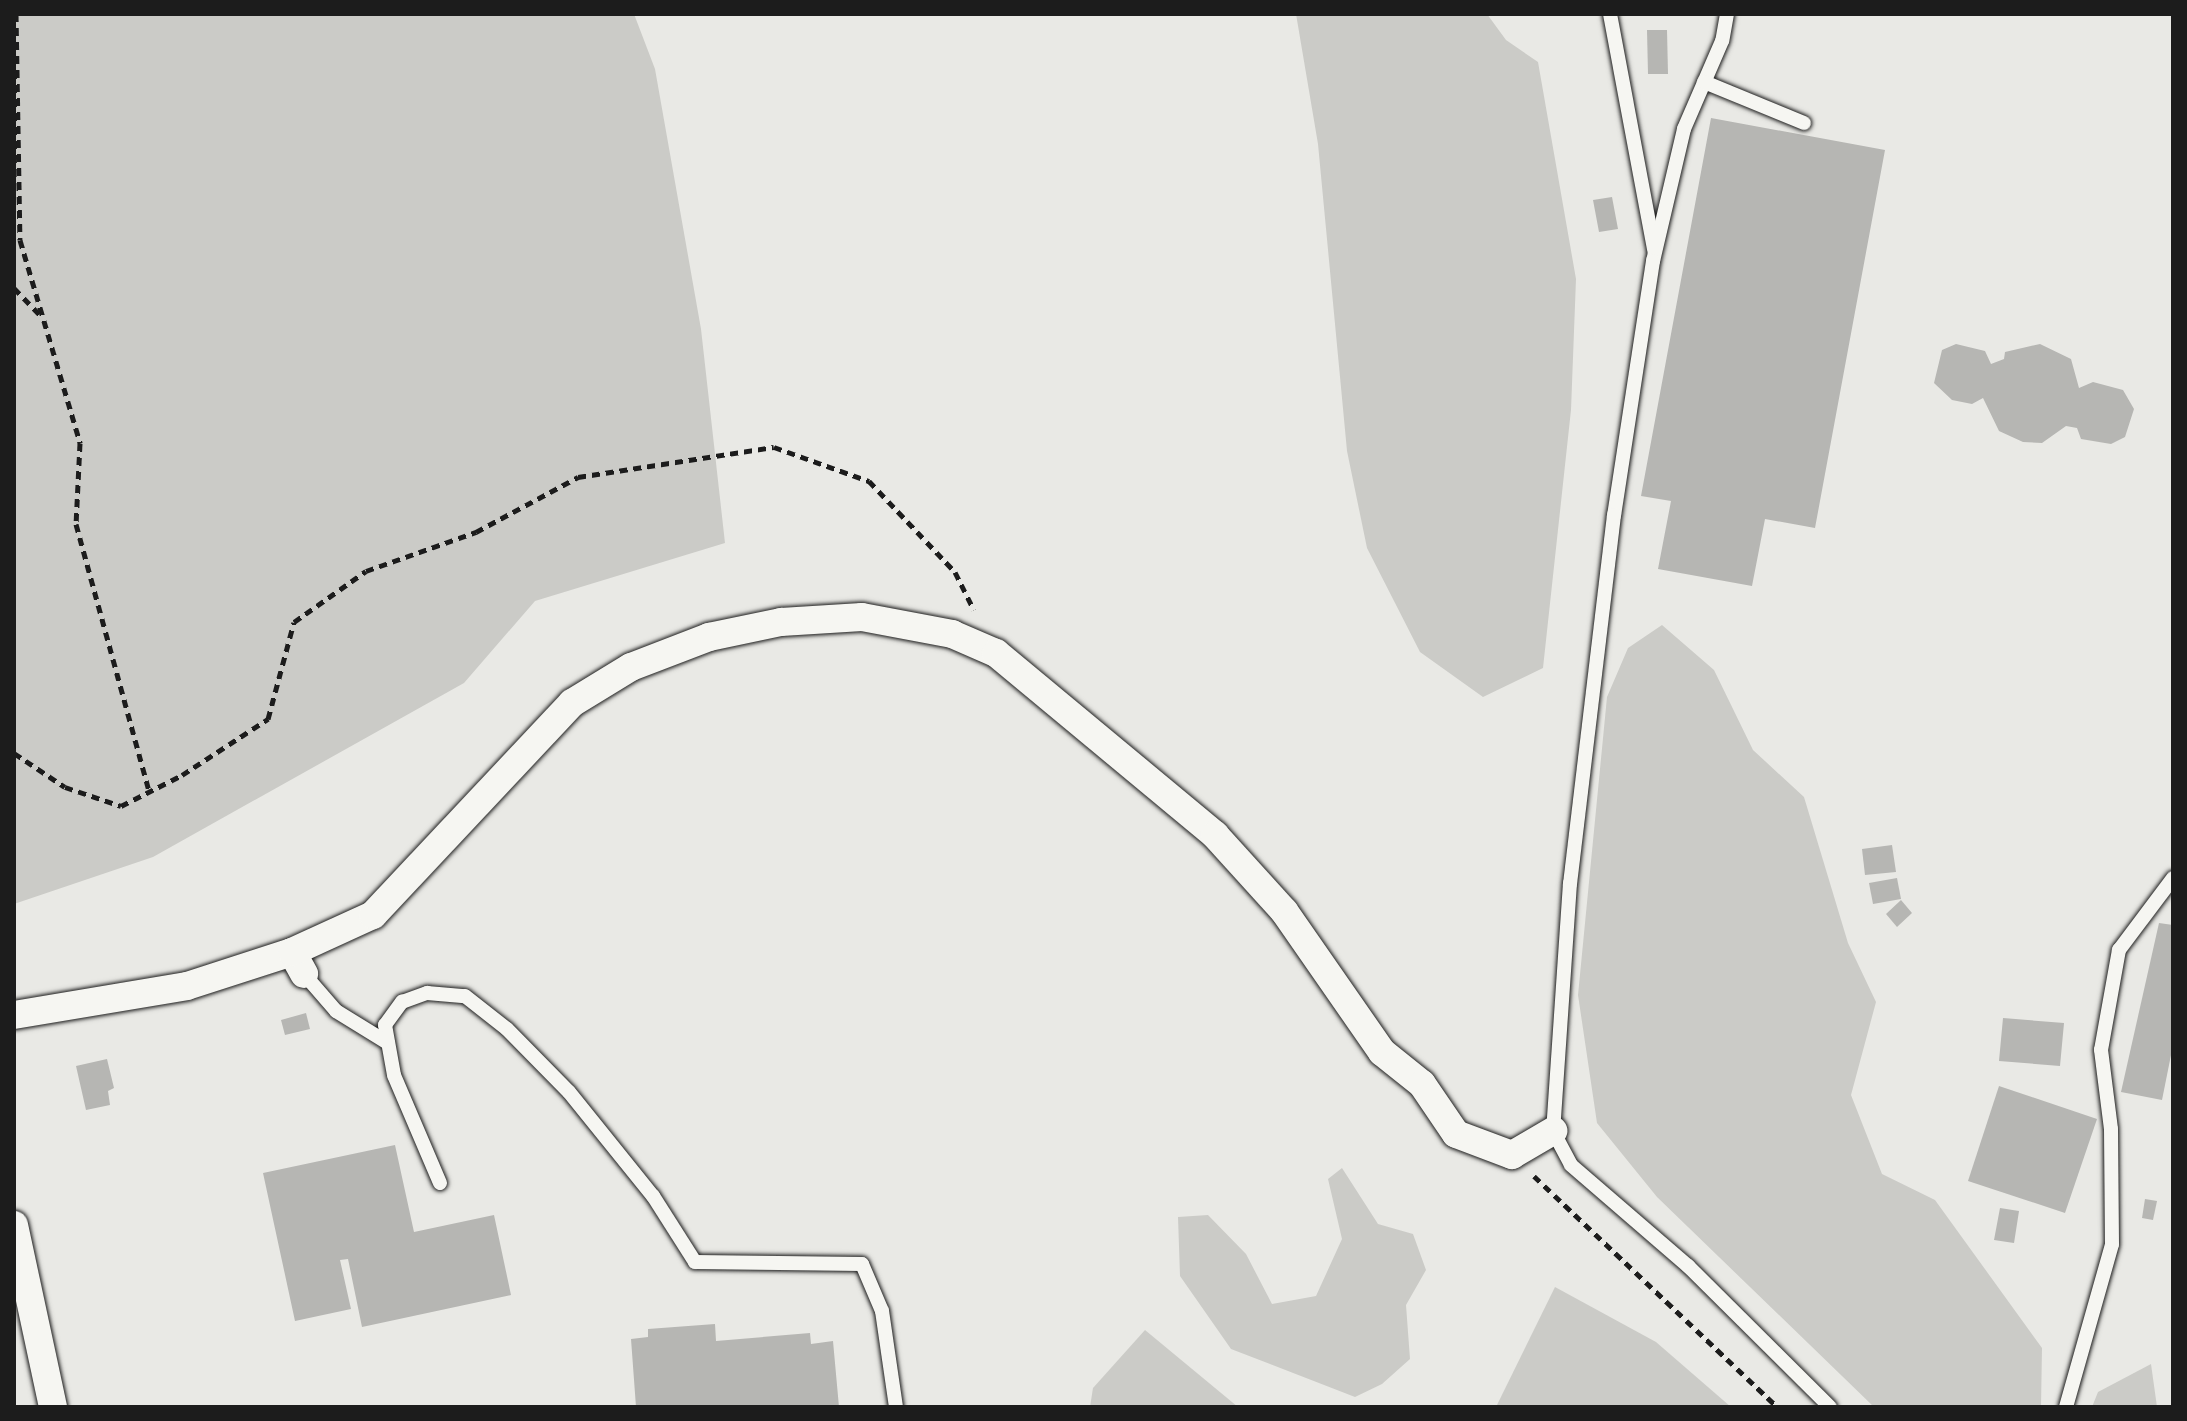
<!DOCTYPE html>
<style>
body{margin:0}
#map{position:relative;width:2187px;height:1421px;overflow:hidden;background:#e9e9e5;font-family:"Indie Flower",sans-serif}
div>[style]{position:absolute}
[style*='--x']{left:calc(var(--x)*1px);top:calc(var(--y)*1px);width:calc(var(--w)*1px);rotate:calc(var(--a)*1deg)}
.green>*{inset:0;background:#cbcbc7}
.building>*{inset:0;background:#b6b6b3}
.path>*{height:5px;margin-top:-2.5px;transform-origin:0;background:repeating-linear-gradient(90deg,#1c1c1c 0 8px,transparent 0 14px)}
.roads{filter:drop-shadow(0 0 2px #1c1c1c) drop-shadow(0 0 2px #1c1c1c)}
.service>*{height:14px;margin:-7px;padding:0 7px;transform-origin:7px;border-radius:7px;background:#f6f6f2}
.minor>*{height:28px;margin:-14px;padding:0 14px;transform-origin:14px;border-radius:14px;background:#f6f6f2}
span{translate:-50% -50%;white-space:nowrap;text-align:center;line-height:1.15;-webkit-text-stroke:6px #f6f6f2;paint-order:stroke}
.frame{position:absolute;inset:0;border:16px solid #1c1c1c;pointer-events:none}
</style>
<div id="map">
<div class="green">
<i style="clip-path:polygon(14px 14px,634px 14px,655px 69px,701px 329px,725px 543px,535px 601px,464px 683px,153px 857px,14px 904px)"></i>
<i style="clip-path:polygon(1296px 14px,1487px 14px,1506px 40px,1538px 62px,1576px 279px,1571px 410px,1543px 668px,1483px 697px,1420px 652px,1367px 548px,1347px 451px,1318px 144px)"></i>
<i style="clip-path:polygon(1662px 625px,1714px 670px,1753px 750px,1804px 797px,1848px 943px,1876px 1002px,1851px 1095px,1882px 1174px,1935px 1200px,2042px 1348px,2041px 1407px,1874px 1407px,1657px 1197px,1597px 1123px,1578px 995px,1607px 697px,1628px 648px)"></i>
<i style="clip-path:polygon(1342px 1168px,1378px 1224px,1413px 1234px,1426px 1270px,1406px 1305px,1410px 1359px,1382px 1384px,1355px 1397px,1231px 1349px,1180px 1276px,1178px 1217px,1208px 1215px,1246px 1254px,1272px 1304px,1316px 1296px,1342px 1239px,1328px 1179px)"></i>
<i style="clip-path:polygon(1555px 1287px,1656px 1342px,1731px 1407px,1496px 1407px)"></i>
<i style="clip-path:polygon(1145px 1330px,1238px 1407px,1090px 1407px,1093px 1388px)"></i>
<i style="clip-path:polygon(2151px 1364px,2157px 1407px,2092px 1407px,2098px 1392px)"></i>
</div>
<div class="building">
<i style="clip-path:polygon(1647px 30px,1667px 30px,1668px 74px,1648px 74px)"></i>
<i style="clip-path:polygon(1711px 118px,1885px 150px,1815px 528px,1765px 519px,1752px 586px,1658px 569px,1671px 501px,1641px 496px)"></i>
<i style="clip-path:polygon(1612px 197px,1618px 229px,1599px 232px,1593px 200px)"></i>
<i style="clip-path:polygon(1956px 344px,1985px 351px,1991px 364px,2004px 359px,2005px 352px,2040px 344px,2071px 359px,2079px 388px,2093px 382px,2123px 390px,2134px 409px,2125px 437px,2111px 444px,2081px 439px,2077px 428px,2066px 426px,2042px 443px,2023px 442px,1999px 431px,1983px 398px,1972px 404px,1952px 400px,1934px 383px,1942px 350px)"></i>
<i style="clip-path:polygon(1892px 845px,1896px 872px,1865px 875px,1862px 849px)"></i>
<i style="clip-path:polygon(1897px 878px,1901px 899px,1873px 904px,1869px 883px)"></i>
<i style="clip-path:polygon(1901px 900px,1912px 913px,1897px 927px,1886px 914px)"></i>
<i style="clip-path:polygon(2159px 923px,2173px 925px,2173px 1045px,2162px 1100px,2121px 1092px)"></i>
<i style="clip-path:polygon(306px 1013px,310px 1029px,285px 1035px,281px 1020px)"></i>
<i style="clip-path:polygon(2003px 1018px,2064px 1023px,2060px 1066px,1999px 1061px)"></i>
<i style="clip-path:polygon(107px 1059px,114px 1088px,108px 1091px,110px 1105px,86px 1110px,76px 1066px)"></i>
<i style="clip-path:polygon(1999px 1086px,2097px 1119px,2065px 1213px,1968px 1181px)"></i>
<i style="clip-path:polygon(395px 1145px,414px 1232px,494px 1215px,511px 1295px,362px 1327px,348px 1259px,340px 1260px,351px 1309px,295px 1321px,263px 1173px)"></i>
<i style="clip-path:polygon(2145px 1199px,2157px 1201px,2153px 1220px,2142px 1218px)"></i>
<i style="clip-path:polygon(2000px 1208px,2019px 1211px,2014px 1243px,1994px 1240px)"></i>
<i style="clip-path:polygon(715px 1324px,716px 1341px,810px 1333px,811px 1344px,833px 1341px,839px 1407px,636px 1407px,631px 1339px,648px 1337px,648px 1329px)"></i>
</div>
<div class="path">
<i style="--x:16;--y:14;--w:226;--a:89"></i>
<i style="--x:20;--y:240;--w:212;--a:73.5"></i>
<i style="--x:80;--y:443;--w:81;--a:92.8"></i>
<i style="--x:76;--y:524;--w:277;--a:74.7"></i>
<i style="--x:14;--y:288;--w:40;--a:46"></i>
<i style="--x:14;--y:753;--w:61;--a:33.7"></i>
<i style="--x:65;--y:787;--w:59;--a:18.7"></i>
<i style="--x:121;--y:806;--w:68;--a:-26.9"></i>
<i style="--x:182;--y:775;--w:103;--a:-33.1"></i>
<i style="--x:268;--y:719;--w:100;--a:-75"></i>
<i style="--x:294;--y:622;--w:88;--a:-35.3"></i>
<i style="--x:366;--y:571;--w:117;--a:-19.5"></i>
<i style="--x:476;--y:532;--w:116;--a:-28.3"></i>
<i style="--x:578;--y:477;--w:198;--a:-8.7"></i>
<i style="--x:774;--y:447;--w:101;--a:19.7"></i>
<i style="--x:869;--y:481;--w:125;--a:46.6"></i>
<i style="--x:955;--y:572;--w:42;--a:63.4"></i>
<i style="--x:1534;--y:1176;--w:335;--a:43.5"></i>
</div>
<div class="roads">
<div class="service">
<i style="--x:1610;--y:14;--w:240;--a:79.4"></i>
<i style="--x:1727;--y:14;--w:27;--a:100"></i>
<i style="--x:1722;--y:41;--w:96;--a:113.4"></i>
<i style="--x:1684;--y:129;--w:136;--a:103.2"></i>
<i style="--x:1653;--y:261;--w:257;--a:98.7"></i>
<i style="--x:1614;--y:515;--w:371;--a:96.8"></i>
<i style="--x:1570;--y:883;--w:249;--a:93.9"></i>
<i style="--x:1553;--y:1131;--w:38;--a:62"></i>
<i style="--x:1571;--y:1165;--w:155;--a:40.8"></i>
<i style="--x:1688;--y:1266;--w:200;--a:44.8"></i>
<i style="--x:1704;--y:82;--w:108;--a:22.3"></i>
<i style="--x:304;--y:974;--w:49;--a:49.1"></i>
<i style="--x:336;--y:1011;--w:61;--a:31.6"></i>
<i style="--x:440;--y:1183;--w:117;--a:-113.1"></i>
<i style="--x:394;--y:1075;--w:51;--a:-100.2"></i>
<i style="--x:385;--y:1025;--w:29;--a:-54"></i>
<i style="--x:402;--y:1002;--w:27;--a:-20"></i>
<i style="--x:427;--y:993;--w:38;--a:5"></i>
<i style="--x:465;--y:996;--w:53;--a:38.2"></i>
<i style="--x:507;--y:1029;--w:88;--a:45.5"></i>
<i style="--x:569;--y:1092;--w:134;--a:51.1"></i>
<i style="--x:653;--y:1196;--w:78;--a:57.5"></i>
<i style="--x:695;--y:1262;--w:167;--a:0.7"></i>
<i style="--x:862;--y:1264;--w:51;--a:66.9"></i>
<i style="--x:882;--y:1311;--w:97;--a:81.7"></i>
<i style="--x:2066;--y:1407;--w:169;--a:-74.2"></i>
<i style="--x:2112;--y:1244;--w:115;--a:-90.5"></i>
<i style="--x:2111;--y:1129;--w:80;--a:-97.2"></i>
<i style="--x:2101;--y:1050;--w:102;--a:-79.8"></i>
<i style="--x:2119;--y:950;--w:90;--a:-53.1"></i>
</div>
<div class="minor">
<i style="--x:292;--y:952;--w:25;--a:61"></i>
<i style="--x:14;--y:1015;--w:175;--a:-9.5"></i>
<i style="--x:187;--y:986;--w:110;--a:-17.9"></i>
<i style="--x:292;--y:952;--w:89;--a:-24.6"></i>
<i style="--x:373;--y:915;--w:291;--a:-46.8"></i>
<i style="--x:572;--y:703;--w:69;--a:-31.4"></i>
<i style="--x:631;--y:667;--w:84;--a:-21"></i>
<i style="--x:709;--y:637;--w:74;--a:-11.8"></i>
<i style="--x:781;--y:622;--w:81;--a:-3.5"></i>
<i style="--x:862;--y:617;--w:92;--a:10.7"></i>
<i style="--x:952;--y:634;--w:48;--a:23.4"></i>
<i style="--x:996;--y:653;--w:285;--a:39.7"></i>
<i style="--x:1215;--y:835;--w:103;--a:47.8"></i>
<i style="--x:1284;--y:911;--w:172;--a:55.2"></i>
<i style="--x:1382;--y:1052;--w:51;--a:38.7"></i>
<i style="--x:1422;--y:1084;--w:60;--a:55.8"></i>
<i style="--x:1456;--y:1134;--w:60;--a:20.6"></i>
<i style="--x:1512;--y:1155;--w:48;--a:-30.3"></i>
<i style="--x:14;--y:1225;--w:186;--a:77.9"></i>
</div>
</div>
<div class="frame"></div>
</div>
